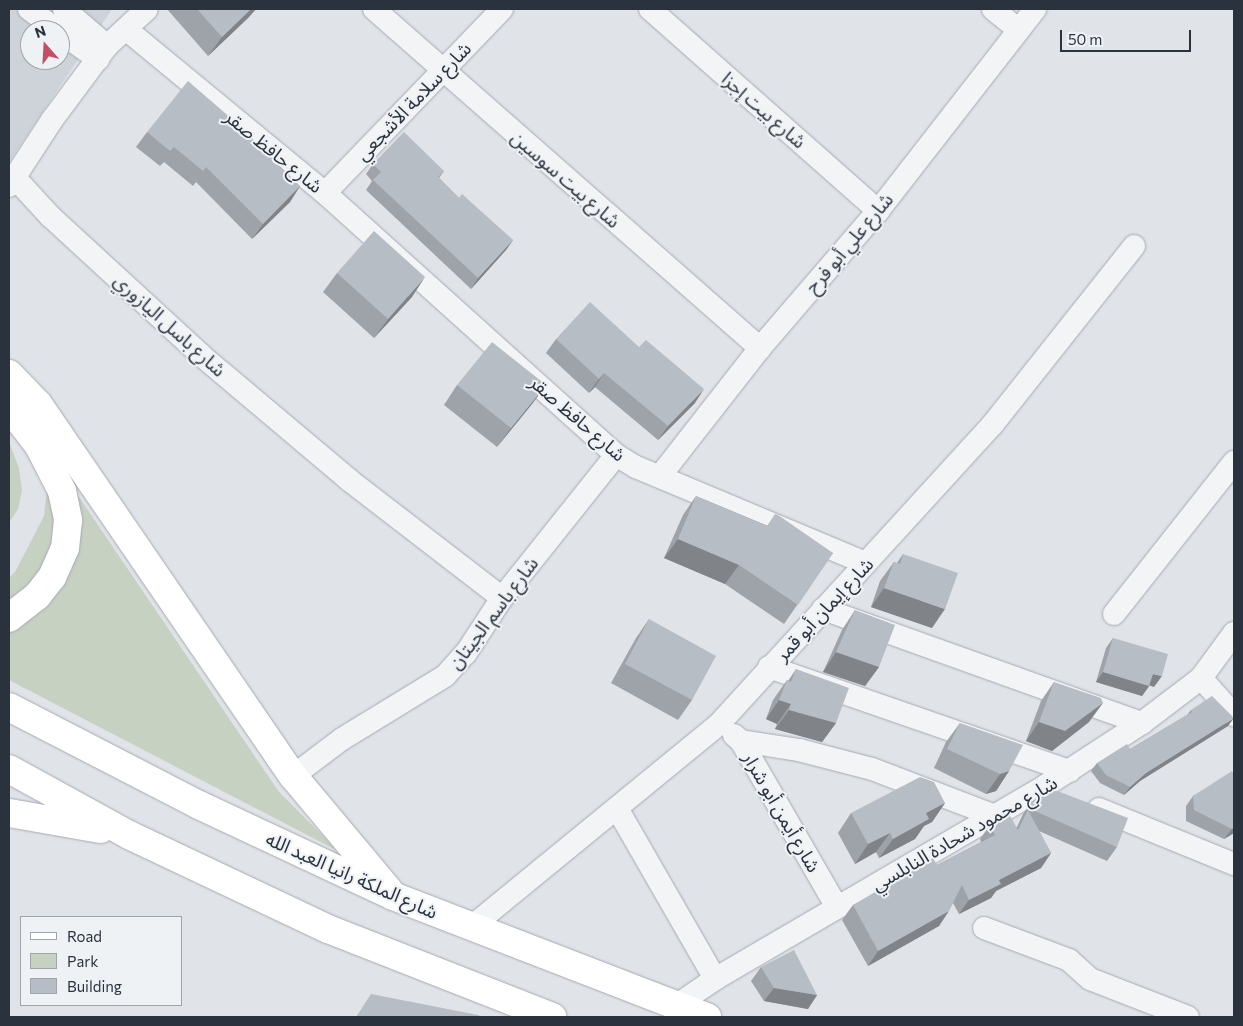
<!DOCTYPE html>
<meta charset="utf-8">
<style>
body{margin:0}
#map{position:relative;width:1243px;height:1026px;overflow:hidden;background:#e0e3e8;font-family:Commissioner,"Noto Sans Arabic",sans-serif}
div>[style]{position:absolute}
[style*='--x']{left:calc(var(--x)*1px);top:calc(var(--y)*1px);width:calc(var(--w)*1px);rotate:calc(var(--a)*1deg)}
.built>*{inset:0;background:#ced2d9}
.green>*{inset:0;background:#c6d1c2}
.roads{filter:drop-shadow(0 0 1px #a6aab2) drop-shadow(0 0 1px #a6aab2)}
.minor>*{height:22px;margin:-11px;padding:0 11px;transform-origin:11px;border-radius:11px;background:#f2f4f6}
.major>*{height:28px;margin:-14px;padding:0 14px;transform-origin:14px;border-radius:14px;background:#fff}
.wall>*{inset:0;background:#9da3a9}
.shaded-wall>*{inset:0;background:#808489}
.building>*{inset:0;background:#b7bdc4}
span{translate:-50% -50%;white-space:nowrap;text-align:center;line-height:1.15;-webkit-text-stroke:4px #eff2f5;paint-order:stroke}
.street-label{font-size:19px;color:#2a323e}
.frame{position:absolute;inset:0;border:10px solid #2a323e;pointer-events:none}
.legend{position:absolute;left:20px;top:916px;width:162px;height:90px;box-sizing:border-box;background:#eff2f5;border:1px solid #a0a5ac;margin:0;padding:6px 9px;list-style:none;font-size:15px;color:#2a323e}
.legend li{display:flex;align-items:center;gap:10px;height:25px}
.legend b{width:25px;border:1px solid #a0a5ac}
.north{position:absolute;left:20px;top:20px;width:50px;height:50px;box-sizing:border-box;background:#eff2f5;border:1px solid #a0a5ac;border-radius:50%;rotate:341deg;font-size:14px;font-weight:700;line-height:20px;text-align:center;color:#2a323e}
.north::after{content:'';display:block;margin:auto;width:18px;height:22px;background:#c34e65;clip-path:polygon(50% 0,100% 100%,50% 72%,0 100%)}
.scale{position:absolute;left:1060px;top:30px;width:131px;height:22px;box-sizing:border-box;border:2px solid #2a323e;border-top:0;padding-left:6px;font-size:15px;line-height:18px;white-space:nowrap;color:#2a323e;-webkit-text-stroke:4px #eff2f5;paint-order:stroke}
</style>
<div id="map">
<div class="built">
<i style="clip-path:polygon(evenodd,9px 9px,112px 9px,9px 162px,9px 9px,30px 30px,60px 30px,60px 60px,30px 60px,30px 30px)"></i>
</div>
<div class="green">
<i style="clip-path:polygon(9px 442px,19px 468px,22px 491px,18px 509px,9px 523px)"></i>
<i style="clip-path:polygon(62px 472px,279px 792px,338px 851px,9px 680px,9px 578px,15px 572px,44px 516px,47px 489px)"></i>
</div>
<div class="roads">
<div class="minor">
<i style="--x:29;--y:9;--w:35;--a:37"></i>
<i style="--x:64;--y:9;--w:57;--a:40.7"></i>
<i style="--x:374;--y:9;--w:514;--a:41.29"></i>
<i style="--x:650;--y:9;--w:305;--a:41.5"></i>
<i style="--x:993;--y:9;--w:33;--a:39"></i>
<i style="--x:127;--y:30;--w:256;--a:39.5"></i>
<i style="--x:325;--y:193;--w:392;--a:42"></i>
<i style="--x:616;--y:455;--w:23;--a:31"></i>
<i style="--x:636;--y:467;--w:249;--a:22.7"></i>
<i style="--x:60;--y:32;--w:47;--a:35.4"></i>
<i style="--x:15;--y:178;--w:52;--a:47.4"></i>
<i style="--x:50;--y:216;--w:207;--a:42.6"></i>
<i style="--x:202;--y:356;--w:192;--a:40.1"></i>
<i style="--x:349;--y:480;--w:193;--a:37.6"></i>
<i style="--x:9;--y:186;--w:79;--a:-56.9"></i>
<i style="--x:52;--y:120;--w:92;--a:-53.4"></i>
<i style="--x:107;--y:46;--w:54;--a:-42.8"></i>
<i style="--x:325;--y:193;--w:255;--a:-46.1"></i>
<i style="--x:660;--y:476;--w:162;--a:-52"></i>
<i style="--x:760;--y:348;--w:181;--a:-49.3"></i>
<i style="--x:878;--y:211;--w:256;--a:-52.1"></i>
<i style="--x:823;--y:609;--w:339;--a:19.7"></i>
<i style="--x:1114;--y:614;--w:194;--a:-51.7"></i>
<i style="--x:769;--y:667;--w:318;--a:19.1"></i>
<i style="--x:1201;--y:678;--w:50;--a:48.3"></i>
<i style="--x:734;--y:735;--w:9;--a:41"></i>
<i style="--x:741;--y:741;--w:192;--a:60"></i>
<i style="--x:741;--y:741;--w:59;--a:8.8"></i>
<i style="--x:799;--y:750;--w:75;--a:14.6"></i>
<i style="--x:872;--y:769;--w:132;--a:20.9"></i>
<i style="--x:293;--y:776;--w:61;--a:-37.1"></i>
<i style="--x:342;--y:739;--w:121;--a:-31.5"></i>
<i style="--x:445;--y:676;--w:31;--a:-48"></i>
<i style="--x:466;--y:653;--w:66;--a:-56.8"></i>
<i style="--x:502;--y:598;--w:183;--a:-51.4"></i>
<i style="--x:1099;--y:809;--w:146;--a:22.2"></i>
<i style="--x:618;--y:810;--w:195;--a:60.1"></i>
<i style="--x:470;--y:928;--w:322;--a:-39.3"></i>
<i style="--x:719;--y:724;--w:406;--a:-47.6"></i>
<i style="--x:993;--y:424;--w:227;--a:-51.6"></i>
<i style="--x:984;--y:928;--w:91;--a:20.6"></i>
<i style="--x:1069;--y:960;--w:28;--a:42"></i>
<i style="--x:1090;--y:979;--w:105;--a:21.2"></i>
<i style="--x:674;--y:1007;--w:50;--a:-34.3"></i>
<i style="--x:715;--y:979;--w:382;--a:-30.3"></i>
<i style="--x:1045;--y:786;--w:116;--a:-33"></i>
<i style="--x:1142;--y:723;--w:74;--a:-37.3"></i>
<i style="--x:1201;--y:678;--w:56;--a:-53.7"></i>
</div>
<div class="major">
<i style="--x:9;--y:374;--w:42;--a:46"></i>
<i style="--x:38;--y:404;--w:451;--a:55.6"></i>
<i style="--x:293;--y:776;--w:150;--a:50.1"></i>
<i style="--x:9;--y:407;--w:49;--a:52.4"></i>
<i style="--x:39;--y:446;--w:51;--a:62.9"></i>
<i style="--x:62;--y:491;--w:30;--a:78"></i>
<i style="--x:68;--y:520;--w:28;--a:96"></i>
<i style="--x:65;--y:548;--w:32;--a:114"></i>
<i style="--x:52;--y:577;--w:24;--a:128"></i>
<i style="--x:37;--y:596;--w:36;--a:142"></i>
<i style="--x:9;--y:707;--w:214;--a:27.3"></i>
<i style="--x:199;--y:805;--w:214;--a:25.1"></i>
<i style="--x:393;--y:896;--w:337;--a:21.1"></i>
<i style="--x:9;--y:769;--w:137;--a:28.8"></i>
<i style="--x:129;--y:835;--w:220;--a:25.3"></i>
<i style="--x:328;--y:929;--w:241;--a:21.4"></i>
<i style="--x:9;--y:813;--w:93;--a:9.9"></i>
</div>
</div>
<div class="wall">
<i style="clip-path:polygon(167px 9px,256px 9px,248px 18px,208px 56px)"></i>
<i style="clip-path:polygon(147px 132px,300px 186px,290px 202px,252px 239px,196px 182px,193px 186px,164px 162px,160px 166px,136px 147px)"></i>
<i style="clip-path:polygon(373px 164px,444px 171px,439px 178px,459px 198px,513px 240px,506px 250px,471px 289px,366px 190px,372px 181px,366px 174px)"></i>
<i style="clip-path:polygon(337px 273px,412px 297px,374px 338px,323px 292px)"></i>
<i style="clip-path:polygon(556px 339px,695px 403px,658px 440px,595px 387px,589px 393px,546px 353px)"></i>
<i style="clip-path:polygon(457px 385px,546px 385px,532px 404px,497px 447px,444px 405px)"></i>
<i style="clip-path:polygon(696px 496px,833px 553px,784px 624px,725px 584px,664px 558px,683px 515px)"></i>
<i style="clip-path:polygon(903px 554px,932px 628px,871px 607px,880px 581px,894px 562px,897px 563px)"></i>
<i style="clip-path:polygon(855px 610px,879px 667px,865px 686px,823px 672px,842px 630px)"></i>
<i style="clip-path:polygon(649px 619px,692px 700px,678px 720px,611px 683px,636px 638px)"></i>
<i style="clip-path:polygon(1113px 638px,1154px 687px,1150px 685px,1142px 696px,1096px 682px,1106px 648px)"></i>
<i style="clip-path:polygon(796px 669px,836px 723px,822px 742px,775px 729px,777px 724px,766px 719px,773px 700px,787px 680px,788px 681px)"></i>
<i style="clip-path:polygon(1054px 682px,1089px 722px,1052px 751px,1026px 741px,1041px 701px)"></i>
<i style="clip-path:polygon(1191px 710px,1228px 726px,1140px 781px,1124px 795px,1100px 783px,1091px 771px,1097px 763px,1130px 749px,1187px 715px)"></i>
<i style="clip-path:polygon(960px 723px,1009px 771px,996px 791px,986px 794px,934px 768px,946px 742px)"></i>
<i style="clip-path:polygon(1234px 774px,1234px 833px,1224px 839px,1186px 821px,1186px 806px,1193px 796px)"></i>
<i style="clip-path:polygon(1032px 801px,1117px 847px,1107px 861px,1039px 831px,1051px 853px,1041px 868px,996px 891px,991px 898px,959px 914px,953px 903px,939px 926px,868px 966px,842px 920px,853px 905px,937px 865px,981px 842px,980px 839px,990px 825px,1017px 827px,1023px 814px)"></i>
<i style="clip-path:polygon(945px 803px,932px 822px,924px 826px,915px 839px,879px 858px,876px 852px,855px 864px,838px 833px,851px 813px)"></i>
<i style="clip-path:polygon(761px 967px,817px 995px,808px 1009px,764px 1001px,751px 981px)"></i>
</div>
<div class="shaded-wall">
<i style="clip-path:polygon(251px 9px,256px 9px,248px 18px,208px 56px,222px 37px)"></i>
<i style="clip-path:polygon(300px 186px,290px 202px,252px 239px,263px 224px)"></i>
<i style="clip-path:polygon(513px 240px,506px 250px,471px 289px,478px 278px)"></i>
<i style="clip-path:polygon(425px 277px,412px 297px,374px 338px,388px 319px)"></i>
<i style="clip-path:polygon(604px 373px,595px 387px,589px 393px,599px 379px)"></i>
<i style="clip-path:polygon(546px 385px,532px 404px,497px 447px,511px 428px)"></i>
<i style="clip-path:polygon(704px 389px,695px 403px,658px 440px,668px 426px)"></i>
<i style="clip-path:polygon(678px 539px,739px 565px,725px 584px,664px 558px)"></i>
<i style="clip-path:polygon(884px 588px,945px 609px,932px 628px,871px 607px)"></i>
<i style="clip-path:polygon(836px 652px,879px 667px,865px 686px,823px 672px)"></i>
<i style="clip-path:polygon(1103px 672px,1149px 686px,1142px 696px,1096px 682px)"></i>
<i style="clip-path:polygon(1153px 674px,1162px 676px,1154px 687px,1146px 684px)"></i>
<i style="clip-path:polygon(779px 700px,791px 704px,777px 724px,766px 719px)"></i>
<i style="clip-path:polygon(1103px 703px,1089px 722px,1052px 751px,1026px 741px,1039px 722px)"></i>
<i style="clip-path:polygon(789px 710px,836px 723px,822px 742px,775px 729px)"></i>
<i style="clip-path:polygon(1234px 718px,1228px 726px,1140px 781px,1124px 795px,1130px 787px,1146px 773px)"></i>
<i style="clip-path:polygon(1009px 771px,996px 791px,986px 794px,1000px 774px)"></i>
<i style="clip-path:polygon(945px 803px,932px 822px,924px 826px,915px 839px,879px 858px,893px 839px,926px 813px)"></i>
<i style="clip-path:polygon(1234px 828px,1234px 833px,1224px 839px,1232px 829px)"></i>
<i style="clip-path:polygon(890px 833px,876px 852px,855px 864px,868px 844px)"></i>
<i style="clip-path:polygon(1051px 853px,1041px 868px,996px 891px,991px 898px,959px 914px,969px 900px,999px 880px)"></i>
<i style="clip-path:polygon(949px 911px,939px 926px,868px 966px,878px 951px)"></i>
<i style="clip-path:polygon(774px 988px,817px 995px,808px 1009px,764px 1001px)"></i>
</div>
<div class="building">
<i style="clip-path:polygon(197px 9px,251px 9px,222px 37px)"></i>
<i style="clip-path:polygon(188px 81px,240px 126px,300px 186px,263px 224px,206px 167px,203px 171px,174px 147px,170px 151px,147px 132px)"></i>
<i style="clip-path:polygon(404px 132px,444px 171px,438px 177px,459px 198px,462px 194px,513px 240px,478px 278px,373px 180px,381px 172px,373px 164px)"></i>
<i style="clip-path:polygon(374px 231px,425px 277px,388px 319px,337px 273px)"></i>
<i style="clip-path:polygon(590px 302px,639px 347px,646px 340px,704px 389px,668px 426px,604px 373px,599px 379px,556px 339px)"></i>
<i style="clip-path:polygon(492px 342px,546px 385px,511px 428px,457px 385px)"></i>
<i style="clip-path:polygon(696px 496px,767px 526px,775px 514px,778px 515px,833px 553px,798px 605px,739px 565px,678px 539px)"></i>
<i style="clip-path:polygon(903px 554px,958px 573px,945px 609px,884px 588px,894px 562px,900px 564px)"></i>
<i style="clip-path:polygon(855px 610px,895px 625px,879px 667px,836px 652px)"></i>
<i style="clip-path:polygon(649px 619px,716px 656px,692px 700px,625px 664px)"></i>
<i style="clip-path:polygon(1113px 638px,1168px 654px,1162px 676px,1153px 674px,1149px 686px,1103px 672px)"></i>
<i style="clip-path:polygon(796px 669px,849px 688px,836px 723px,789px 710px,791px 704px,779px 700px,787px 680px,791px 682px)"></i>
<i style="clip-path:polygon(1054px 682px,1101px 698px,1103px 703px,1065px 731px,1039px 722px)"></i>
<i style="clip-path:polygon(1212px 696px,1234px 718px,1146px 773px,1130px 787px,1106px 775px,1097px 763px,1127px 744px,1130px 749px,1192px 712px,1191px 710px)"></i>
<i style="clip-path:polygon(960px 723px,1023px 745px,1009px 771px,1000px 774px,947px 749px)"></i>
<i style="clip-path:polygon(1232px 771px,1234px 774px,1234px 828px,1232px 829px,1194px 810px,1193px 796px)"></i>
<i style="clip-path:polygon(920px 777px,934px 782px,945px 803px,926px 813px,929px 819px,893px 839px,890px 833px,868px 844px,851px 813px)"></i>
<i style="clip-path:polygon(1052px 789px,1128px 818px,1117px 847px,1028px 808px,1032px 801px)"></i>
<i style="clip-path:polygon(1028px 810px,1051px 853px,999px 880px,1001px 884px,969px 900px,962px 885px,949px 911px,878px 951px,853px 905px,933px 858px,937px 865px,995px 835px,990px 825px,1009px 814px,1018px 830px)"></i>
<i style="clip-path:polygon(794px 950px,817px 995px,774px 988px,761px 967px)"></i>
<i style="clip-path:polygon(371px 994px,478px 1015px,482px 1017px,356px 1017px)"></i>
</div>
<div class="street-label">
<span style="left:413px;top:101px;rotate:-46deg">شارع سلامة الأشجعي</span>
<span style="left:764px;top:110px;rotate:41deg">شارع بيت إجزا</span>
<span style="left:274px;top:151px;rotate:39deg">شارع حافظ صقر</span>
<span style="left:566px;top:179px;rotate:41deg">شارع بيت سوسين</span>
<span style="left:849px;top:243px;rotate:-50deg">شارع علي أبو فرح</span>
<span style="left:170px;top:325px;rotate:42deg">شارع باسل اليازوري</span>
<span style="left:578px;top:418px;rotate:41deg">شارع حافظ صقر</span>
<span style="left:824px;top:609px;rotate:-47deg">شارع إيمان أبو قمر</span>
<span style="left:493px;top:613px;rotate:-53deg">شارع باسم الجيتان</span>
<span style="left:782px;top:812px;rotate:60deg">شارع أيمن أبو شرار</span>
<span style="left:964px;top:833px;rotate:-30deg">شارع محمود شحادة النابلسي</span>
<span style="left:352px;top:875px;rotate:24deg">شارع الملكة رانيا العبد الله</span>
</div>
<div class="frame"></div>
<ul class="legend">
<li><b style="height:6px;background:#fff"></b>Road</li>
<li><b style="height:14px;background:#c6d1c2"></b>Park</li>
<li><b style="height:14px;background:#b7bdc4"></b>Building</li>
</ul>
<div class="north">N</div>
<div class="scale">50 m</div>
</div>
